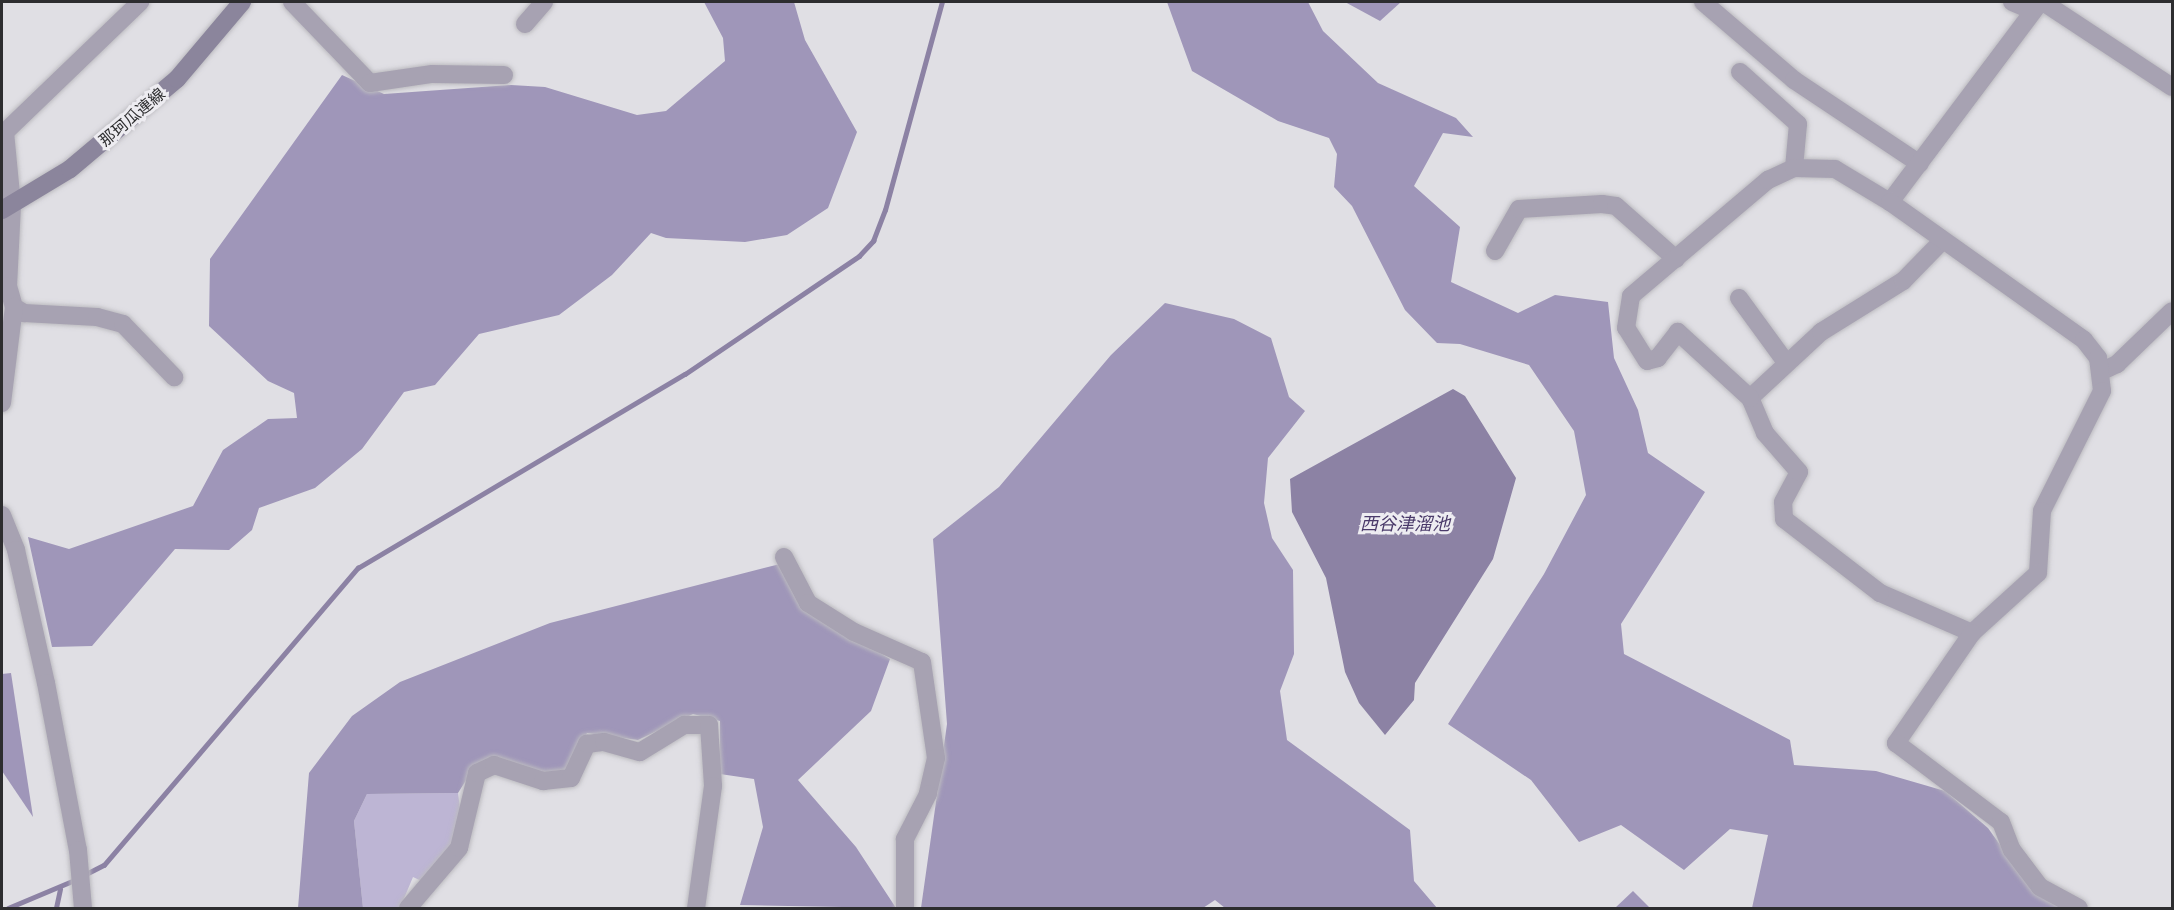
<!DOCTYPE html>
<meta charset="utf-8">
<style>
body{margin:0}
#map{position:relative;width:2174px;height:910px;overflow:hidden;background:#e0dfe4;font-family:Lora,"Noto Sans JP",serif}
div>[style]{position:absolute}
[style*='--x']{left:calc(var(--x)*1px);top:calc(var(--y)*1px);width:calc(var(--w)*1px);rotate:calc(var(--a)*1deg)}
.green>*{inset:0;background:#bdb5d4}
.forest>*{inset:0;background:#9f96b9}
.water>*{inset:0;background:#8c82a4}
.stream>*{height:4.5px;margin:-2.25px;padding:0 2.25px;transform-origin:2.25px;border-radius:2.25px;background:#8c82a4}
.roads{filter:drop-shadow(0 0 2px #bcbbc0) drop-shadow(0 0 2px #bcbbc0)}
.minor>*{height:18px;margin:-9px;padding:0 9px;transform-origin:9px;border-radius:9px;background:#a7a2b2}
.tertiary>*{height:18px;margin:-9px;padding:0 9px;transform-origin:9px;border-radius:9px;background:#a7a2b2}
.secondary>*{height:18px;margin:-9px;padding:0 9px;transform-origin:9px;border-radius:9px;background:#8b859c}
span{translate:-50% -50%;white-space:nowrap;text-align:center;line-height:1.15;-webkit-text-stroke:6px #edecf1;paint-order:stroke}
.street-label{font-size:16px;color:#2d2d2f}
.water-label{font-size:18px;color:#4a3a6a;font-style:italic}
.frame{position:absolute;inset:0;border:3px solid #2d2d2f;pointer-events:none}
</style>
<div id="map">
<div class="green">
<i style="clip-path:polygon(458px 793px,461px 817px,453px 846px,426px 883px,413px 877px,400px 908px,363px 908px,354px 821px,367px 794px)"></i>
</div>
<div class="forest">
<i style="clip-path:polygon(704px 2px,794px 2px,805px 40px,857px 132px,828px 208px,787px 235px,745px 242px,666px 238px,651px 233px,612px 275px,559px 315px,479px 334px,435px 385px,404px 392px,362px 449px,315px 488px,259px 508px,252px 530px,229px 550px,175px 549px,92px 646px,52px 647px,28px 537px,69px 549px,193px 506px,223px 450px,268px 419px,297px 418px,294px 393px,268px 381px,209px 326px,210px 259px,342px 75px,384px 94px,511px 85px,545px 87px,637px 115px,666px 111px,725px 61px,723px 38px)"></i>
<i style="clip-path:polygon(1167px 2px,1308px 2px,1323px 31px,1378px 83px,1456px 118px,1473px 137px,1443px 133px,1414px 186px,1460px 227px,1451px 282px,1518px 313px,1555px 295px,1608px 302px,1614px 358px,1638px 410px,1648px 453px,1705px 492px,1621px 624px,1624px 654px,1790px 740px,1794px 765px,1876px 771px,1945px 791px,1988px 828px,2033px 891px,2061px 908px,1752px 908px,1768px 835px,1730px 829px,1684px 870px,1621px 825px,1579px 842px,1531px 780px,1448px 724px,1544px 574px,1586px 495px,1574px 431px,1529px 365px,1460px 344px,1437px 343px,1405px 310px,1352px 206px,1334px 187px,1337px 154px,1329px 138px,1278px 121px,1192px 71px)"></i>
<i style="clip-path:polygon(1345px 2px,1401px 2px,1380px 21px)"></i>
<i style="clip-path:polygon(1165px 303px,1234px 319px,1271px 338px,1289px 397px,1305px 411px,1268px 458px,1264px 503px,1272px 538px,1293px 570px,1294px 654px,1280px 691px,1287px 740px,1410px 830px,1414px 881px,1437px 908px,1225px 908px,1215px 900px,1203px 908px,921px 908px,947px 724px,933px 539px,999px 487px,1111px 355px)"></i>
<i style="clip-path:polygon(780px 564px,806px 609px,890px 659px,871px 711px,798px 780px,856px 847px,896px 908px,740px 905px,763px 827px,754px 779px,720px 774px,720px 721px,693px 714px,638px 740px,587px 733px,567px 769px,545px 775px,477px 763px,458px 793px,367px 794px,354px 821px,363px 908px,298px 908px,309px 773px,352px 716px,400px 682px,550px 623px)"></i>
<i style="clip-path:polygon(11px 673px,33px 817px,2px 771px,2px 674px)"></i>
<i style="clip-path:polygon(1633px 891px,1650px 908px,1615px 908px)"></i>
</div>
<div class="water">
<i style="clip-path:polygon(1453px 389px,1465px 396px,1516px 478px,1493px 559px,1415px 683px,1414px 700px,1385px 735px,1359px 703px,1345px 672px,1326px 578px,1292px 512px,1290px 479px)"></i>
</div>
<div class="stream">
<i style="--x:84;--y:875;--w:22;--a:-27"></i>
<i style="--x:104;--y:865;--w:391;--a:-49.5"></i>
<i style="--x:358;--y:568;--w:380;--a:-30.7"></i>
<i style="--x:685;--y:374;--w:210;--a:-34.1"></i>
<i style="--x:859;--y:256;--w:21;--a:-47"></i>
<i style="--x:873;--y:241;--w:33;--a:-69"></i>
<i style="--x:885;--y:210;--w:216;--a:-74.7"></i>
<i style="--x:8;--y:908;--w:75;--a:-22.8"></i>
<i style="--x:56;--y:908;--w:19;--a:-78"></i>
</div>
<div class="roads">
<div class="minor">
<i style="--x:292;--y:2;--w:112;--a:46.1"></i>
<i style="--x:370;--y:83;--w:63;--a:-8.3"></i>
<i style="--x:432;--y:74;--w:72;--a:0.8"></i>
<i style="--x:1703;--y:2;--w:120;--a:40.6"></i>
<i style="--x:1794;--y:80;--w:151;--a:33.7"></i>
<i style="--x:2012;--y:2;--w:23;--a:23"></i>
<i style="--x:2043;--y:2;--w:154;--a:33.4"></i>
<i style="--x:525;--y:24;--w:29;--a:-49"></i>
<i style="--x:1740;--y:72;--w:78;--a:41.9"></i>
<i style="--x:1798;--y:124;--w:44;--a:95.2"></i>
<i style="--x:5;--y:132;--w:73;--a:84.5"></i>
<i style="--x:12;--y:205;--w:81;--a:92.8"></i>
<i style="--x:8;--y:286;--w:22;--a:74"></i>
<i style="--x:14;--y:307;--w:12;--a:31"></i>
<i style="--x:24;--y:313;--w:73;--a:3.1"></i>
<i style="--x:97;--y:317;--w:27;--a:15"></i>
<i style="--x:123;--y:324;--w:74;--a:46.1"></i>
<i style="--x:2;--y:135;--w:192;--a:-43.9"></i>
<i style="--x:1890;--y:202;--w:250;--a:-53.1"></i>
<i style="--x:1495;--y:251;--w:48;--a:-60.3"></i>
<i style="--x:1519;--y:209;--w:83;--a:-3.4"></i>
<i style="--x:1602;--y:204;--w:14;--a:8"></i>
<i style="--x:1616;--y:206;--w:80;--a:41.5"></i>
<i style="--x:1739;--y:298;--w:78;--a:53.9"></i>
<i style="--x:2102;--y:371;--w:17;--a:-25"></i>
<i style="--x:2117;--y:364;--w:76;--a:-43.9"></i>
<i style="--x:1750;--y:398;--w:97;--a:-42.9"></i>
<i style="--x:1821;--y:332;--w:97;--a:-31.9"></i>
<i style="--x:1903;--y:281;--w:56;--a:-45.7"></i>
<i style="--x:2;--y:403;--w:97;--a:-82.9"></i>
<i style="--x:784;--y:557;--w:52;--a:62.4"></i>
<i style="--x:808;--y:603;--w:54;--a:32.2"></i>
<i style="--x:854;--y:632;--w:74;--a:23.8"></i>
<i style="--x:922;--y:662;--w:97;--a:81.7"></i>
<i style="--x:936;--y:758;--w:37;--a:103"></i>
<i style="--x:928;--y:794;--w:51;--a:117.1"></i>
<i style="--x:905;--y:839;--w:69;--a:90"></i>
<i style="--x:1972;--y:633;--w:100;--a:-156.5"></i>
<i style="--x:1880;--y:593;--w:121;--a:-142.4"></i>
<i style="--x:1784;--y:519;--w:17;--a:-93"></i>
<i style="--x:1783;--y:502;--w:34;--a:-62"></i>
<i style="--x:1799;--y:472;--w:52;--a:-131.1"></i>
<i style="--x:1765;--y:433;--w:38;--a:-113"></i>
<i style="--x:1750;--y:398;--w:98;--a:-137.5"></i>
<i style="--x:1678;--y:332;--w:33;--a:128"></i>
<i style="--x:1658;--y:358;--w:11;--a:165"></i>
<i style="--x:1647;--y:361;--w:39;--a:-122"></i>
<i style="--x:1626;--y:328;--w:32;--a:-81"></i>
<i style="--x:1631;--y:296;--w:180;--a:-40.3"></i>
<i style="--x:1768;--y:180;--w:29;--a:-25"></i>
<i style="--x:1794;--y:168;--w:41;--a:1.4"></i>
<i style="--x:1835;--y:169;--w:64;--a:31"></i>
<i style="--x:1890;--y:202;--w:238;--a:35.4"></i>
<i style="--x:2084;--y:340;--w:23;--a:52"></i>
<i style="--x:2098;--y:358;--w:33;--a:83"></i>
<i style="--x:2102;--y:391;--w:134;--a:116.6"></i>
<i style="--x:2042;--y:511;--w:62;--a:93.7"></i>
<i style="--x:2038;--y:573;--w:89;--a:137.7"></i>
<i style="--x:1972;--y:633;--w:134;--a:124.6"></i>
<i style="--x:1896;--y:743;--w:131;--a:37"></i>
<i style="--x:2001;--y:822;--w:30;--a:69"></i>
<i style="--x:2012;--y:850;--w:46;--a:52.9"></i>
<i style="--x:2040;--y:887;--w:44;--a:28.3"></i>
<i style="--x:408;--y:908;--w:79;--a:-49.6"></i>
<i style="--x:459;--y:848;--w:77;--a:-76.5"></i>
<i style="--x:477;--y:773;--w:19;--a:-25"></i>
<i style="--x:494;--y:765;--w:52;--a:18.1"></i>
<i style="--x:543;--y:781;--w:28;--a:-6"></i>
<i style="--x:571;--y:778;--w:38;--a:-65"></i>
<i style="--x:587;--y:744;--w:17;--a:-7"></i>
<i style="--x:604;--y:742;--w:37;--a:16"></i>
<i style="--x:640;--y:752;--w:52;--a:-31.5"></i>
<i style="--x:684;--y:725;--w:25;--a:0"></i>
<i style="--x:709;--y:725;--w:61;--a:86.2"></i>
<i style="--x:713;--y:786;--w:123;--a:97.9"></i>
</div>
<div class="tertiary">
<i style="--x:2;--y:515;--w:38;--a:68"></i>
<i style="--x:16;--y:550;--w:136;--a:77.3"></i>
<i style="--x:46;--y:683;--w:170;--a:79.2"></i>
<i style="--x:78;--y:850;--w:58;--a:85.1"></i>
</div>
<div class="secondary">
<i style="--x:2;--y:210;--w:79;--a:-31.1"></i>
<i style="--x:70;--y:169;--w:140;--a:-40.1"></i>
<i style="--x:177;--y:79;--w:101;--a:-49.8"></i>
</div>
</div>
<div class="street-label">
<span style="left:132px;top:117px;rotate:-40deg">那珂瓜連線</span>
</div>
<div class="water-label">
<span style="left:1405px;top:524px">西谷津溜池</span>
</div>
<div class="frame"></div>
</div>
